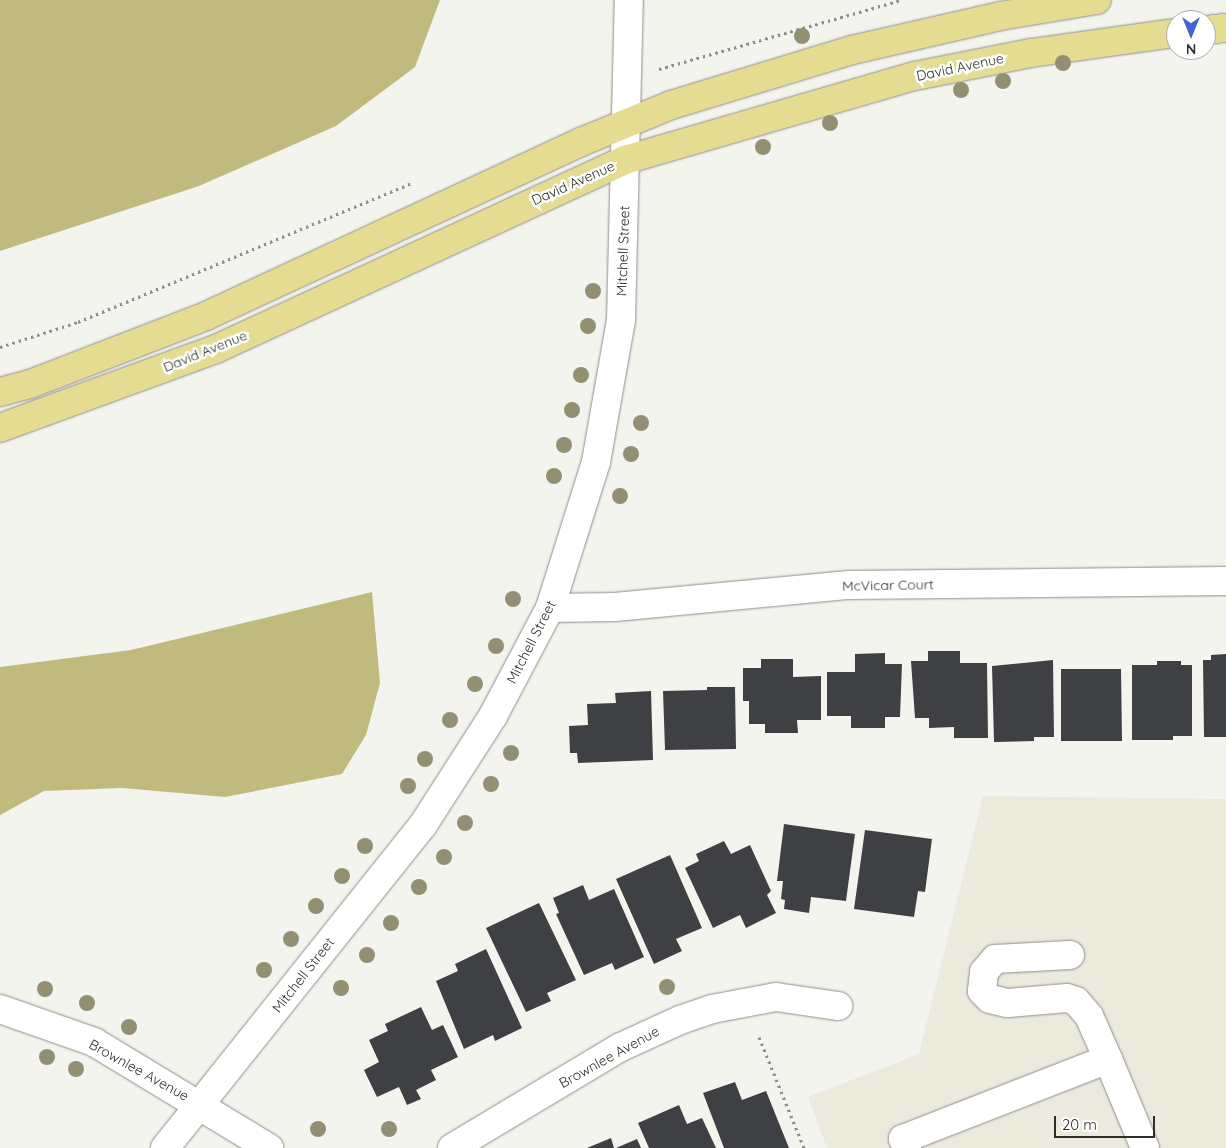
<!DOCTYPE html>
<style>
body{margin:0}
#map{position:relative;width:1226px;height:1148px;overflow:hidden;background:#f4f4ef;font-family:Quicksand,sans-serif}
div>[style]{position:absolute}
[style*='--x']{left:calc(var(--x)*1px);top:calc(var(--y)*1px);width:calc(var(--w)*1px);rotate:calc(var(--a)*1deg)}
.built>*{inset:0;background:#ebeadd}
.forest>*{inset:0;background:#c0ba7f}
.building>*{inset:0;background:#3e4043}
.path>*{height:3px;margin-top:-1.5px;transform-origin:0;background:repeating-linear-gradient(90deg,#8e8e8a 0 2.5px,transparent 0 6.5px)}
.roads{filter:drop-shadow(0 0 1px #8e8e89) drop-shadow(0 0 1px #8e8e89)}
.minor>*{height:28px;margin:-14px;padding:0 14px;transform-origin:14px;border-radius:14px;background:#fff}
.major>*{height:28px;margin:-14px;padding:0 14px;transform-origin:14px;border-radius:14px;background:#e4dc91}
.trees>*{width:16px;height:16px;margin:-8px;border-radius:50%;background:#928f72}
span{translate:-50% -50%;white-space:nowrap;text-align:center;line-height:1.15;-webkit-text-stroke:5px #fff;paint-order:stroke}
.street-label{font-size:14px;color:#2e2e2c}
.north{position:absolute;left:1166px;top:10px;width:50px;height:50px;box-sizing:border-box;background:#fff;border:1px solid #ababab;border-radius:50%;rotate:180deg;font-size:14px;font-weight:700;line-height:20px;text-align:center;color:#2e2e2c}
.north::after{content:'';display:block;margin:auto;width:18px;height:22px;background:#3e64d6;clip-path:polygon(50% 0,100% 100%,50% 72%,0 100%)}
.scale{position:absolute;left:1054px;top:1116px;width:101px;height:22px;box-sizing:border-box;border:2px solid #2e2e2c;border-top:0;padding-left:6px;font-size:15px;line-height:18px;white-space:nowrap;color:#2e2e2c;-webkit-text-stroke:4px #fff;paint-order:stroke}
</style>
<div id="map">
<div class="built">
<i style="clip-path:polygon(983px 796px,1226px 799px,1226px 1148px,827px 1148px,808px 1097px,919px 1054px)"></i>
</div>
<div class="forest">
<i style="clip-path:polygon(0 0,440px 0,415px 67px,336px 126px,199px 186px,0 251px)"></i>
<i style="clip-path:polygon(372px 592px,380px 683px,366px 735px,342px 774px,225px 797px,122px 788px,44px 791px,0 815px,0 667px,131px 650px)"></i>
</div>
<div class="building">
<i style="clip-path:polygon(928px 651px,960px 651px,960px 663px,987px 663px,988px 738px,954px 738px,954px 727px,929px 728px,929px 718px,915px 718px,911px 661px,928px 661px)"></i>
<i style="clip-path:polygon(885px 653px,885px 664px,902px 664px,900px 717px,885px 717px,885px 728px,851px 728px,851px 716px,827px 716px,827px 672px,855px 672px,855px 654px)"></i>
<i style="clip-path:polygon(1226px 654px,1226px 737px,1204px 737px,1203px 660px,1211px 660px,1211px 655px)"></i>
<i style="clip-path:polygon(761px 659px,793px 659px,793px 677px,821px 676px,821px 720px,797px 720px,798px 733px,765px 733px,765px 724px,749px 724px,749px 701px,743px 701px,743px 668px,761px 668px)"></i>
<i style="clip-path:polygon(1053px 660px,1054px 737px,1034px 737px,1034px 741px,994px 742px,992px 666px)"></i>
<i style="clip-path:polygon(1157px 661px,1181px 661px,1181px 665px,1192px 665px,1192px 736px,1173px 736px,1173px 740px,1132px 740px,1132px 665px,1157px 665px)"></i>
<i style="clip-path:polygon(1061px 669px,1121px 669px,1122px 741px,1061px 741px)"></i>
<i style="clip-path:polygon(707px 687px,735px 687px,736px 749px,665px 750px,663px 691px,707px 690px)"></i>
<i style="clip-path:polygon(651px 691px,653px 760px,578px 763px,577px 753px,570px 753px,569px 726px,588px 725px,587px 704px,616px 703px,615px 693px)"></i>
<i style="clip-path:polygon(784px 824px,855px 834px,846px 901px,811px 897px,809px 913px,784px 909px,785px 900px,781px 899px,783px 881px,777px 881px)"></i>
<i style="clip-path:polygon(865px 830px,932px 839px,925px 892px,918px 891px,914px 917px,854px 909px)"></i>
<i style="clip-path:polygon(724px 841px,731px 854px,750px 845px,771px 891px,767px 895px,776px 913px,746px 928px,740px 915px,713px 928px,685px 868px,699px 861px,696px 854px)"></i>
<i style="clip-path:polygon(670px 855px,702px 928px,676px 939px,682px 951px,654px 964px,616px 879px)"></i>
<i style="clip-path:polygon(583px 885px,589px 900px,614px 889px,644px 957px,615px 970px,612px 963px,584px 975px,556px 914px,559px 913px,553px 898px)"></i>
<i style="clip-path:polygon(539px 903px,576px 980px,547px 993px,551px 1001px,526px 1012px,486px 928px)"></i>
<i style="clip-path:polygon(486px 949px,522px 1028px,495px 1041px,493px 1035px,464px 1049px,436px 981px,458px 971px,455px 964px)"></i>
<i style="clip-path:polygon(421px 1007px,432px 1030px,443px 1025px,458px 1057px,431px 1070px,436px 1080px,416px 1090px,421px 1099px,407px 1105px,399px 1087px,377px 1097px,364px 1070px,379px 1062px,369px 1040px,388px 1031px,385px 1024px)"></i>
<i style="clip-path:polygon(735px 1082px,742px 1100px,766px 1091px,789px 1148px,724px 1148px,703px 1093px)"></i>
<i style="clip-path:polygon(679px 1105px,687px 1124px,702px 1118px,716px 1148px,649px 1148px,638px 1123px)"></i>
<i style="clip-path:polygon(611px 1138px,614px 1148px,587px 1148px)"></i>
<i style="clip-path:polygon(637px 1139px,641px 1148px,616px 1148px)"></i>
</div>
<div class="path">
<i style="--x:659;--y:69;--w:252;--a:-15.9"></i>
<i style="--x:0;--y:347;--w:82;--a:-17.8"></i>
<i style="--x:78;--y:322;--w:360;--a:-22.6"></i>
<i style="--x:759;--y:1037;--w:120;--a:67.9"></i>
</div>
<div class="roads">
<div class="minor">
<i style="--x:550;--y:608;--w:65;--a:-0.9"></i>
<i style="--x:615;--y:607;--w:235;--a:-5.4"></i>
<i style="--x:849;--y:585;--w:377;--a:-0.6"></i>
<i style="--x:1070;--y:955;--w:75;--a:176.9"></i>
<i style="--x:995;--y:959;--w:17;--a:130"></i>
<i style="--x:984;--y:972;--w:19;--a:96"></i>
<i style="--x:982;--y:991;--w:11;--a:45"></i>
<i style="--x:990;--y:999;--w:18;--a:13"></i>
<i style="--x:1008;--y:1003;--w:59;--a:-4.8"></i>
<i style="--x:1067;--y:998;--w:9;--a:18"></i>
<i style="--x:1076;--y:1001;--w:20;--a:49"></i>
<i style="--x:1089;--y:1016;--w:47;--a:66.2"></i>
<i style="--x:0;--y:1009;--w:100;--a:19.3"></i>
<i style="--x:94;--y:1042;--w:205;--a:31.2"></i>
<i style="--x:165;--y:1148;--w:413;--a:-51.4"></i>
<i style="--x:423;--y:825;--w:130;--a:-57.3"></i>
<i style="--x:493;--y:716;--w:122;--a:-62.2"></i>
<i style="--x:550;--y:608;--w:153;--a:-72.5"></i>
<i style="--x:596;--y:462;--w:144;--a:-80"></i>
<i style="--x:621;--y:320;--w:320;--a:-88.6"></i>
<i style="--x:452;--y:1148;--w:197;--a:-30.9"></i>
<i style="--x:621;--y:1047;--w:65;--a:-24.6"></i>
<i style="--x:680;--y:1020;--w:34;--a:-19"></i>
<i style="--x:712;--y:1009;--w:65;--a:-10.6"></i>
<i style="--x:776;--y:997;--w:63;--a:8.3"></i>
<i style="--x:907;--y:1148;--w:10;--a:-114"></i>
<i style="--x:903;--y:1139;--w:220;--a:-21.3"></i>
<i style="--x:1108;--y:1059;--w:96;--a:67.4"></i>
</div>
<div class="major">
<i style="--x:1206;--y:30;--w:20;--a:-6"></i>
<i style="--x:0;--y:392;--w:31;--a:-15"></i>
<i style="--x:30;--y:384;--w:189;--a:-21.1"></i>
<i style="--x:206;--y:316;--w:413;--a:-24.9"></i>
<i style="--x:581;--y:142;--w:97;--a:-22.3"></i>
<i style="--x:671;--y:105;--w:189;--a:-16.9"></i>
<i style="--x:852;--y:50;--w:152;--a:-12.9"></i>
<i style="--x:1000;--y:16;--w:98;--a:-9.4"></i>
<i style="--x:0;--y:428;--w:230;--a:-20.1"></i>
<i style="--x:216;--y:349;--w:451;--a:-24.8"></i>
<i style="--x:625;--y:160;--w:302;--a:-16.2"></i>
<i style="--x:915;--y:76;--w:118;--a:-11.2"></i>
<i style="--x:1031;--y:53;--w:146;--a:-7.9"></i>
</div>
</div>
<div class="trees">
<i style="left:802px;top:36px"></i>
<i style="left:1063px;top:63px"></i>
<i style="left:1003px;top:81px"></i>
<i style="left:961px;top:90px"></i>
<i style="left:830px;top:123px"></i>
<i style="left:763px;top:147px"></i>
<i style="left:593px;top:291px"></i>
<i style="left:588px;top:326px"></i>
<i style="left:581px;top:375px"></i>
<i style="left:572px;top:410px"></i>
<i style="left:641px;top:423px"></i>
<i style="left:564px;top:445px"></i>
<i style="left:631px;top:454px"></i>
<i style="left:554px;top:476px"></i>
<i style="left:620px;top:496px"></i>
<i style="left:513px;top:599px"></i>
<i style="left:496px;top:646px"></i>
<i style="left:475px;top:684px"></i>
<i style="left:450px;top:720px"></i>
<i style="left:511px;top:753px"></i>
<i style="left:425px;top:759px"></i>
<i style="left:491px;top:784px"></i>
<i style="left:408px;top:786px"></i>
<i style="left:465px;top:823px"></i>
<i style="left:365px;top:846px"></i>
<i style="left:444px;top:857px"></i>
<i style="left:342px;top:876px"></i>
<i style="left:419px;top:887px"></i>
<i style="left:316px;top:906px"></i>
<i style="left:391px;top:923px"></i>
<i style="left:291px;top:939px"></i>
<i style="left:367px;top:955px"></i>
<i style="left:264px;top:970px"></i>
<i style="left:667px;top:987px"></i>
<i style="left:341px;top:988px"></i>
<i style="left:45px;top:989px"></i>
<i style="left:87px;top:1003px"></i>
<i style="left:129px;top:1027px"></i>
<i style="left:47px;top:1057px"></i>
<i style="left:76px;top:1069px"></i>
<i style="left:318px;top:1129px"></i>
<i style="left:389px;top:1129px"></i>
</div>
<div class="street-label">
<span style="left:960px;top:67px;rotate:-12deg">David Avenue</span>
<span style="left:573px;top:183px;rotate:-24deg">David Avenue</span>
<span style="left:623px;top:251px;rotate:-88deg">Mitchell Street</span>
<span style="left:205px;top:351px;rotate:-22deg">David Avenue</span>
<span style="left:888px;top:585px;rotate:-1deg">McVicar Court</span>
<span style="left:531px;top:642px;rotate:-63deg">Mitchell Street</span>
<span style="left:303px;top:975px;rotate:-52deg">Mitchell Street</span>
<span style="left:609px;top:1057px;rotate:-29deg">Brownlee Avenue</span>
<span style="left:139px;top:1070px;rotate:29deg">Brownlee Avenue</span>
</div>
<div class="north">N</div>
<div class="scale">20 m</div>
</div>
